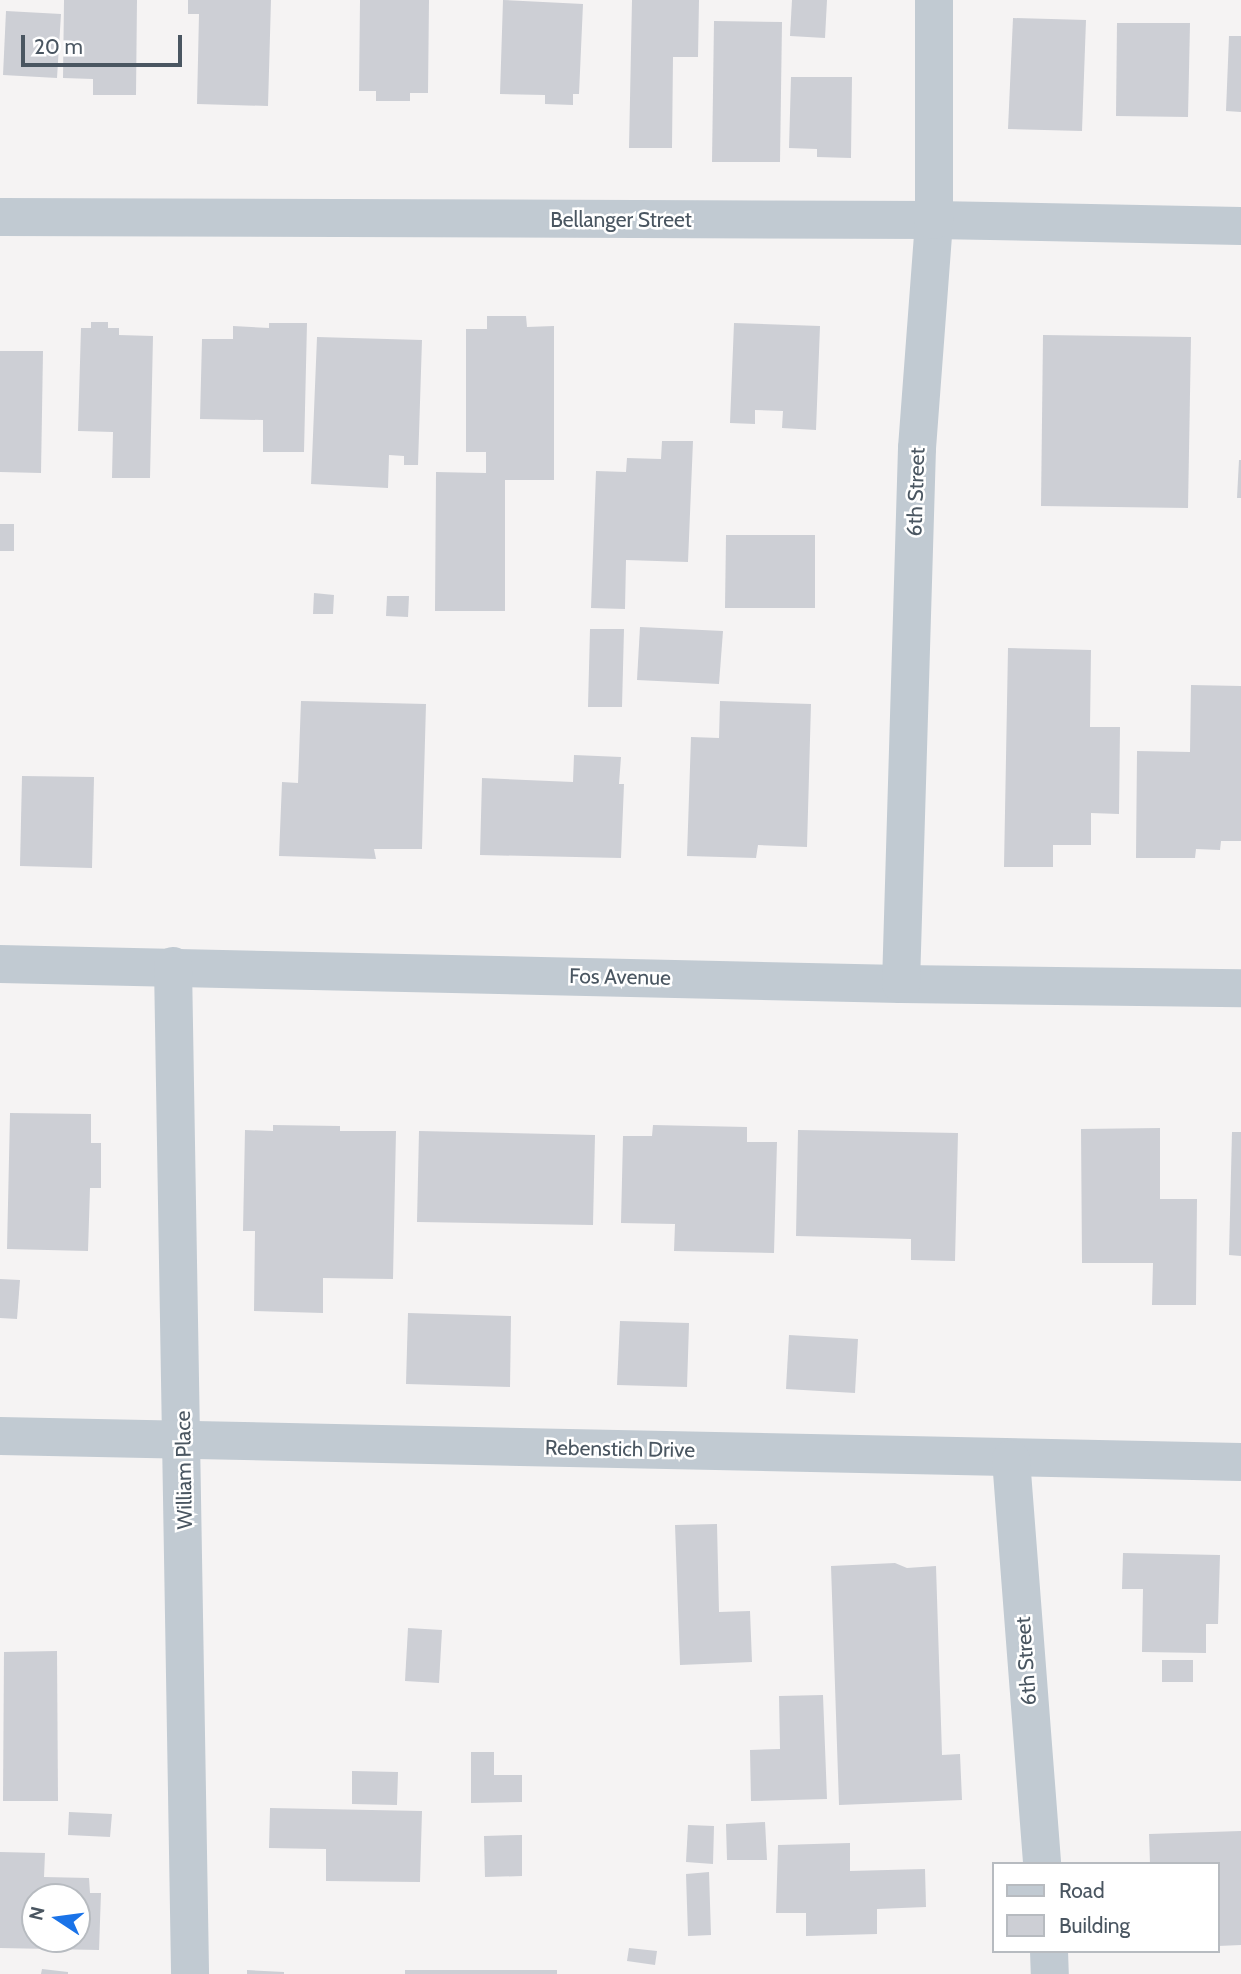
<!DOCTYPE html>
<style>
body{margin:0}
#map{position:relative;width:1241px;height:1974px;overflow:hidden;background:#f5f3f3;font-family:Cabin,sans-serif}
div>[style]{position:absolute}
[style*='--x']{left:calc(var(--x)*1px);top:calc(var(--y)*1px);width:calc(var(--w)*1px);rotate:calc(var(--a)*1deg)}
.building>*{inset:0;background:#cdcfd5}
.minor>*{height:38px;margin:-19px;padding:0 19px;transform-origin:19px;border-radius:19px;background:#c1cad2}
span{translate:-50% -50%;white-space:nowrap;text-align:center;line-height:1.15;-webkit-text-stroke:5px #fff;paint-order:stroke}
.street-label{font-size:21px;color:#4a5661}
.legend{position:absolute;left:992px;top:1862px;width:228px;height:91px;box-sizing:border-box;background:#fff;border:2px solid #b7bbc0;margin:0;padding:9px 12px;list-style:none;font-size:21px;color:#4a5661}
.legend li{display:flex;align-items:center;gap:14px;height:35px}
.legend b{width:35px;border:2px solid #b7bbc0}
.north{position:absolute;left:21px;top:1883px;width:70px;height:70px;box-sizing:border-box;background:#fff;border:2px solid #b7bbc0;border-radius:50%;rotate:283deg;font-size:19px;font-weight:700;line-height:28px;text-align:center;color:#4a5661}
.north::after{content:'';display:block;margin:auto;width:24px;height:32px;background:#1a73e8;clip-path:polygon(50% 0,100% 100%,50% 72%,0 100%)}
.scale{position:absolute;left:21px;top:35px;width:161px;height:32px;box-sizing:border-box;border:4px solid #4a5661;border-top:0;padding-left:9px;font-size:21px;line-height:24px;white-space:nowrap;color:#4a5661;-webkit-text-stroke:5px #fff;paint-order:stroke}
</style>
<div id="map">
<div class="building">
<i style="clip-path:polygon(64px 0,137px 0,136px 95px,93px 95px,93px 79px,63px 78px)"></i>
<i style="clip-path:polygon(188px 0,271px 0,268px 106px,197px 104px,199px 14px,188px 14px)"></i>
<i style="clip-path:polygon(360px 0,429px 0,428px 93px,410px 93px,410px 101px,376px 101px,376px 91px,359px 91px)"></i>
<i style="clip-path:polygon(503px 0,583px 4px,579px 94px,573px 94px,573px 105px,545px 104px,545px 95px,500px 94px)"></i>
<i style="clip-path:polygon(632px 0,699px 0,698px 57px,673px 57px,672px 148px,629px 148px)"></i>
<i style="clip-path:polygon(792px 0,827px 0,825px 38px,790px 36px)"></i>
<i style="clip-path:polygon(6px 11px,61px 14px,57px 78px,3px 75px)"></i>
<i style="clip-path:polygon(1013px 18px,1086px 20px,1082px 131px,1008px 129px)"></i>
<i style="clip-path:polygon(714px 21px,782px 22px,780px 162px,712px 162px)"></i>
<i style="clip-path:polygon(1117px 23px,1190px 23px,1188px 117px,1116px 116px)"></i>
<i style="clip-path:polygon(1229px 36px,1241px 36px,1241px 112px,1226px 111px)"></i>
<i style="clip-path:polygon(791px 77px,852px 77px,851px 158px,817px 157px,817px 149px,789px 148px)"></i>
<i style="clip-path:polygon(487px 316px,526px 316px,527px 327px,554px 326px,554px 480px,505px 480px,505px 611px,435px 611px,436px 472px,486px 473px,486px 452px,466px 452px,466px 329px,487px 329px)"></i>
<i style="clip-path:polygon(91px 322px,108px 322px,108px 328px,119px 328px,119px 335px,153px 336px,150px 478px,112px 478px,113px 432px,78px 431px,81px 328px,91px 328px)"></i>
<i style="clip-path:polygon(269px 323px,307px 323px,304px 452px,263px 452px,263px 420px,200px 419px,202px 339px,233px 339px,233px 326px,269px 328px)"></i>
<i style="clip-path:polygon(734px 323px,820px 326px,816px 430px,782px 428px,783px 411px,755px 410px,755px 424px,730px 423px)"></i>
<i style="clip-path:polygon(1043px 335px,1191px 337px,1188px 508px,1041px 506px)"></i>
<i style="clip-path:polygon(317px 337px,422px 340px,418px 465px,404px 465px,404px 456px,389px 455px,388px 488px,311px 484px)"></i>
<i style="clip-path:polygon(0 351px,43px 351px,41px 473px,0 472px)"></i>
<i style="clip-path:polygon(662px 441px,693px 441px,688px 562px,626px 560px,625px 609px,591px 608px,596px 471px,626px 472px,627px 458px,661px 459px)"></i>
<i style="clip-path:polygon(1239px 460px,1241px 460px,1241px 498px,1237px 498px)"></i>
<i style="clip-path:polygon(0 524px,14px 524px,14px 551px,0 551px)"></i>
<i style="clip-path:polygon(726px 535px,815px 535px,815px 608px,725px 608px)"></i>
<i style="clip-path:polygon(314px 593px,334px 595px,333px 614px,313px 614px)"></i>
<i style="clip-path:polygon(387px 596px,409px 596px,408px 617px,386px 616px)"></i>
<i style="clip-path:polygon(640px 627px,723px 631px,719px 684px,637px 680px)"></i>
<i style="clip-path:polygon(590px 629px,624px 629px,622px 707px,588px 707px)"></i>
<i style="clip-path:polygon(1008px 648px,1091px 650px,1090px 727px,1120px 727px,1119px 814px,1091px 813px,1091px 845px,1053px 845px,1053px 867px,1004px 867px)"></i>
<i style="clip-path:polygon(1191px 685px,1241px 686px,1241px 841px,1221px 841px,1220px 850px,1196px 849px,1195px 858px,1136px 858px,1137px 751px,1190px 752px)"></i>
<i style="clip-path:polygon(301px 701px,426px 704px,422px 849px,374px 849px,376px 859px,279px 856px,282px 782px,298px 783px)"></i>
<i style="clip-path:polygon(720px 701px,811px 704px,807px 847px,758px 845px,756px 858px,687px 856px,691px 737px,719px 738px)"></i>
<i style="clip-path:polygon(574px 755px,621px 757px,619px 784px,624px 784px,621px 858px,480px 855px,482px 778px,573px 782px)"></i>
<i style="clip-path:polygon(22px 776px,94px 777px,92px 868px,20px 866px)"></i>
<i style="clip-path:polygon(10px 1113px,91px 1114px,91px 1143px,101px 1143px,101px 1188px,90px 1188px,88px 1251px,7px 1249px)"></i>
<i style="clip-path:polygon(273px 1125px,340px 1126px,340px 1131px,396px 1131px,393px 1279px,323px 1278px,323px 1313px,254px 1311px,255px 1231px,243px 1231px,245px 1130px,273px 1131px)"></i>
<i style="clip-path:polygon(653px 1125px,747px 1127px,747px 1142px,777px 1142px,774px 1253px,674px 1251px,675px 1224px,621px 1223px,623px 1136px,652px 1136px)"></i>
<i style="clip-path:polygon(1160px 1128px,1160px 1199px,1197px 1199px,1196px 1305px,1152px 1305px,1153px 1263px,1082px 1263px,1081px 1129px)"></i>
<i style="clip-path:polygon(798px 1130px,958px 1133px,955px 1261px,911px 1260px,911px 1239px,796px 1236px)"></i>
<i style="clip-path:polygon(419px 1131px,595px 1135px,593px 1225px,417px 1222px)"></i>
<i style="clip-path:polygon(1232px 1132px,1241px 1132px,1241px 1256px,1229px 1255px)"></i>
<i style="clip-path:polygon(0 1279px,20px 1280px,17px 1319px,0 1318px)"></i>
<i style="clip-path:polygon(408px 1313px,511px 1316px,510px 1387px,406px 1384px)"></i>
<i style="clip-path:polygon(620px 1321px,689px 1323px,687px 1387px,617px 1385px)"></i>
<i style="clip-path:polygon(789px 1335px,858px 1339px,855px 1393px,786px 1389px)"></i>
<i style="clip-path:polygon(717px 1524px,719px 1612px,750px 1611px,752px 1662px,680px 1665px,675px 1525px)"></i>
<i style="clip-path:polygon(1123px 1553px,1220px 1555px,1218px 1624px,1206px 1624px,1206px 1653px,1142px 1652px,1143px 1589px,1122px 1589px)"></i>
<i style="clip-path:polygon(895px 1563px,907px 1568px,936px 1566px,942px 1755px,960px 1754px,962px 1800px,839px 1805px,831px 1566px)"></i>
<i style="clip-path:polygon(408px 1628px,442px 1630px,439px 1683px,405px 1681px)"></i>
<i style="clip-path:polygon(57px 1651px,58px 1801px,3px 1801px,4px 1652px)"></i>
<i style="clip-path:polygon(1162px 1660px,1193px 1660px,1193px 1682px,1162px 1682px)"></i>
<i style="clip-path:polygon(823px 1695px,827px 1799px,751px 1801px,750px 1750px,780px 1749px,779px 1696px)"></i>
<i style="clip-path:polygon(471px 1752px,494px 1752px,494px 1775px,522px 1775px,522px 1802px,471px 1803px)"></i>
<i style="clip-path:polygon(352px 1771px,398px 1772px,397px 1805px,352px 1804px)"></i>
<i style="clip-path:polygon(270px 1808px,422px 1811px,420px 1882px,326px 1881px,326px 1849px,269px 1848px)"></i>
<i style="clip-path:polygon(69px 1812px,112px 1814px,110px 1837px,68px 1835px)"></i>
<i style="clip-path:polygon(765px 1822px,767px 1860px,727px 1860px,726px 1824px)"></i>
<i style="clip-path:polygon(688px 1825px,714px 1826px,713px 1864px,686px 1862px)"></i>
<i style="clip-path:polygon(1241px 1831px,1241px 1945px,1218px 1946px,1218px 1864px,1150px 1864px,1149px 1834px)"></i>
<i style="clip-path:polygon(522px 1835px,522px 1876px,485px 1877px,484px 1836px)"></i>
<i style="clip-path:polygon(850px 1843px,850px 1871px,925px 1869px,926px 1907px,877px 1909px,877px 1934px,806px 1936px,806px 1913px,776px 1913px,778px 1845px)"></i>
<i style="clip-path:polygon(evenodd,0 1852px,45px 1853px,44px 1877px,89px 1878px,90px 1893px,101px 1893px,99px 1950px,0 1948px,0 1852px,35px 1897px,77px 1897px,77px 1939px,35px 1939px,35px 1897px)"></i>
<i style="clip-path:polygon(709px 1872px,711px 1935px,688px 1936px,686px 1874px)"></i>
<i style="clip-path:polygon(629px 1948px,657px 1951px,655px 1965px,627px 1961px)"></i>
<i style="clip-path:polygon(42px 1969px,68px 1972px,68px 1974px,41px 1974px)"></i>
<i style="clip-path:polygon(247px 1970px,284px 1972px,284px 1974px,247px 1974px)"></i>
<i style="clip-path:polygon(405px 1970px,557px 1970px,557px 1974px,405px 1974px)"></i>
</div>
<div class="minor">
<i style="--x:0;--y:217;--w:934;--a:0.18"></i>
<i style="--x:934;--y:220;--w:307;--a:1.1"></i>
<i style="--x:0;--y:964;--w:901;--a:1.27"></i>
<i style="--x:901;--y:984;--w:340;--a:0.7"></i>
<i style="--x:173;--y:966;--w:1008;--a:89.03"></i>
<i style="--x:901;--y:984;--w:536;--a:-88.29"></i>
<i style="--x:917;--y:448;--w:229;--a:-85.7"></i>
<i style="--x:934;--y:220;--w:220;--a:-90"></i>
<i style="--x:0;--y:1436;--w:1241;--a:1.2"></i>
<i style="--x:1011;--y:1459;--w:406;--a:85.6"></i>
<i style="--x:1049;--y:1951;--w:23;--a:88"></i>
</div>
<div class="street-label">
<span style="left:621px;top:220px">Bellanger Street</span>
<span style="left:916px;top:492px;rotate:-88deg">6th Street</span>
<span style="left:620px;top:977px;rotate:1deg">Fos Avenue</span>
<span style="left:620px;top:1449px;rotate:1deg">Rebenstich Drive</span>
<span style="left:184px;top:1470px;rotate:-91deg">William Place</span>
<span style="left:1026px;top:1661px;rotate:-94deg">6th Street</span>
</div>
<ul class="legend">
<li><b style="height:9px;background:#c1cad2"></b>Road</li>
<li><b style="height:19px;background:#cdcfd5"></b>Building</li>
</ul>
<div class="north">N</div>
<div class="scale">20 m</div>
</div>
